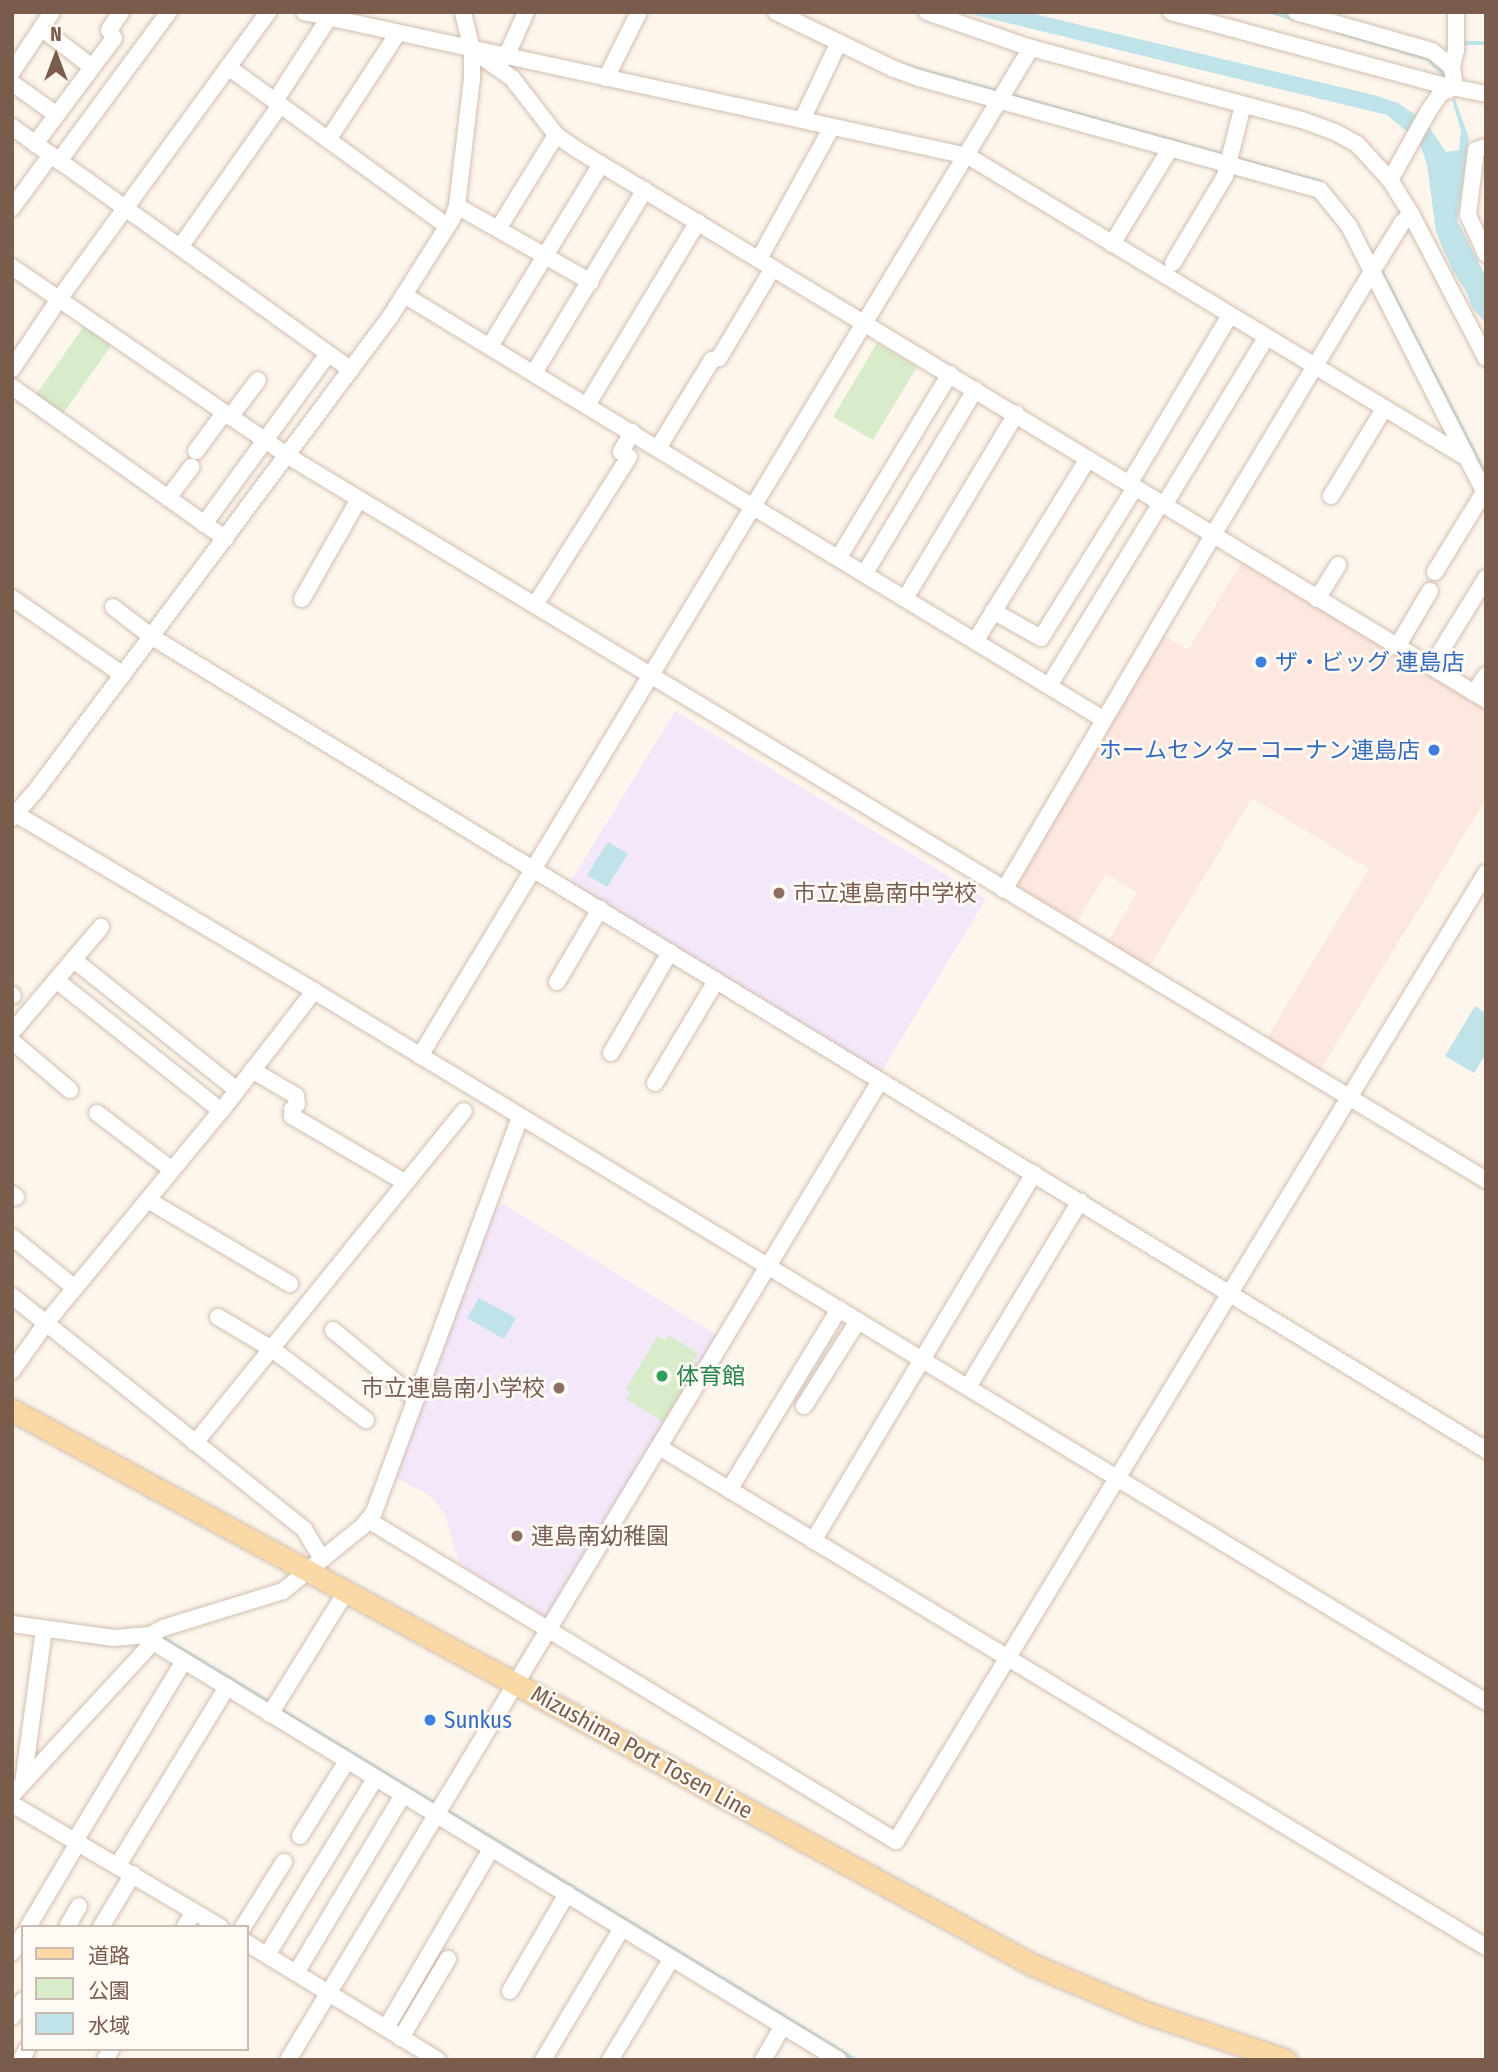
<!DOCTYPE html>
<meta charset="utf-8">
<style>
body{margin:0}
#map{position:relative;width:1498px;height:2072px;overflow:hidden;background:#fdf6ec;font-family:"Fira Sans Condensed","Noto Sans JP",sans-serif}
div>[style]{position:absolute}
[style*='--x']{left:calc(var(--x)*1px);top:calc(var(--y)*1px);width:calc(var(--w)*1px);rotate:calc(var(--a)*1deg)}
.commercial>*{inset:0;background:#fde8e0}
.education>*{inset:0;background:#f3e8fa}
.green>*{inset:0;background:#d8ecc9}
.water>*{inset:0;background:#bfe3e8}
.stream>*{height:3.5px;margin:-1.75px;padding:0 1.75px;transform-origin:1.75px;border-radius:1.75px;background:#bfe3e8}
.roads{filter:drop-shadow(0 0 2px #d1beb0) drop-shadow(0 0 2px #d1beb0)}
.minor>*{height:16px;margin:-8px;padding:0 8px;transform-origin:8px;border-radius:8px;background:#fff}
.major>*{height:21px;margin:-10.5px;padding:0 10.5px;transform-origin:10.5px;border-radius:10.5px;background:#fbd9a5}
.dots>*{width:19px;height:19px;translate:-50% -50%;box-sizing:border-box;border:4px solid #fffaf3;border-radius:50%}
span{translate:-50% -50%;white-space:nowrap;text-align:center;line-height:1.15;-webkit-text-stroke:5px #fffaf3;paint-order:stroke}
.shop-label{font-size:23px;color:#366cbe}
.left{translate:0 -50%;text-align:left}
.right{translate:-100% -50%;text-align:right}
.education-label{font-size:23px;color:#785e54}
.leisure-label{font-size:23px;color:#27864d}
.street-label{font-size:23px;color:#7a5c4d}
.frame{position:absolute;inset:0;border:14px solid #7a5c4d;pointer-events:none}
.legend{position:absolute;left:21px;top:1925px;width:228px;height:126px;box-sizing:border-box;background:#fffaf3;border:2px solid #cabbb1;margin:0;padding:9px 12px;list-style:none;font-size:21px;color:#7a5c4d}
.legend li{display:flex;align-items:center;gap:14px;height:35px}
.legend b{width:35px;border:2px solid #cabbb1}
.north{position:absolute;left:21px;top:21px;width:70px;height:70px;-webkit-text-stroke:5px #fffaf3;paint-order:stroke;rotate:0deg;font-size:19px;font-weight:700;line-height:28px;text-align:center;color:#7a5c4d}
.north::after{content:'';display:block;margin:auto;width:24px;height:32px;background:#7a5c4d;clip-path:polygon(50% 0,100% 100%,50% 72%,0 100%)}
</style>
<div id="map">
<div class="commercial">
<i style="clip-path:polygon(1243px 560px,1486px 707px,1486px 799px,1319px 1072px,1266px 1039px,1369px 869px,1252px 798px,1148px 969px,1106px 944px,1137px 893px,1106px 874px,1075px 925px,1020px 892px,1017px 878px,1160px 633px,1188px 650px)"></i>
</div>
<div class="education">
<i style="clip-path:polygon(675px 711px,986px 899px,880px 1074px,572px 887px,571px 881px)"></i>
<i style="clip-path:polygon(505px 1205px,723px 1339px,549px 1620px,459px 1563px,445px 1515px,438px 1505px,429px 1495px,392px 1476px,492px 1207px)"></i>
</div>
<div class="green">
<i style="clip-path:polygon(84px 326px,111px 346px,62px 415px,35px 396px)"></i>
<i style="clip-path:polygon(877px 343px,917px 367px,873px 440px,833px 417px)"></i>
<i style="clip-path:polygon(668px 1335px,698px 1353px,693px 1361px,698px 1364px,663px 1422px,626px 1399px,631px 1392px,626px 1388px,658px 1336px,665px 1340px)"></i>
</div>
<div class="water">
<i style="clip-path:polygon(962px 12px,1026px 12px,1374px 95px,1398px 103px,1417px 116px,1427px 124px,1446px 152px,1459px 150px,1461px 130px,1452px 100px,1455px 99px,1469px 138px,1457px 220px,1486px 277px,1486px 324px,1472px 307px,1467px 293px,1452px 269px,1436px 232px,1427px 164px,1419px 142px,1387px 115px)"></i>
<i style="clip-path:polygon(893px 60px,1321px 180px,1353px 219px,1380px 264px,1486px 471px,1486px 486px,1325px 192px,922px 75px)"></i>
<i style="clip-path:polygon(608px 842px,628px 854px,607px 887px,587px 875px)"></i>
<i style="clip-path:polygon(1475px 1006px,1486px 1013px,1486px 1054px,1474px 1073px,1445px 1056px)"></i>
<i style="clip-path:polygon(479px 1298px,516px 1318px,504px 1339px,467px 1318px)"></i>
</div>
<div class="stream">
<i style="--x:1272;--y:12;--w:22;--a:18"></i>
<i style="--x:1338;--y:32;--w:95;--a:16.5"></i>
<i style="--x:1429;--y:59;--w:26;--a:47"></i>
<i style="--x:1462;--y:43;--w:24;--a:0"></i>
<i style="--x:165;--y:1639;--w:124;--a:31.1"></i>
<i style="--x:280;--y:1709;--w:185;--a:31.3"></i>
<i style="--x:445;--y:1809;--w:482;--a:31.4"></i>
</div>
<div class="roads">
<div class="minor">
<i style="--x:304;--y:12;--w:679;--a:12.24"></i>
<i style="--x:968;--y:156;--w:583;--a:31.18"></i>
<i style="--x:1467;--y:458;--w:42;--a:62.8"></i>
<i style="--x:776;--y:12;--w:131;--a:25.8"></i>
<i style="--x:894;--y:69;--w:27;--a:20"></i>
<i style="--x:919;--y:78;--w:416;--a:15.6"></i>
<i style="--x:1320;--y:190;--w:46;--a:51.1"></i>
<i style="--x:1349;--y:226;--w:260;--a:63"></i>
<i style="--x:927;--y:12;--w:110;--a:19.1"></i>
<i style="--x:1031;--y:48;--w:280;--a:14.9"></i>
<i style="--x:1302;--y:120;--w:35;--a:20"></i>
<i style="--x:1335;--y:132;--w:25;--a:29"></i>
<i style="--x:1357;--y:144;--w:49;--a:47.5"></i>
<i style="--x:1390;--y:180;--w:40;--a:58"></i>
<i style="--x:1411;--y:214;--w:162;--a:62.5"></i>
<i style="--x:1171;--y:12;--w:276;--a:15.1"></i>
<i style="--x:1437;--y:84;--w:50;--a:11.5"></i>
<i style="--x:1296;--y:12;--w:141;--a:16"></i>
<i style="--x:1432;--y:51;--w:26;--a:39"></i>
<i style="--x:41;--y:28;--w:64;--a:37.4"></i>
<i style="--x:476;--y:53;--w:44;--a:34.8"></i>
<i style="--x:512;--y:78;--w:72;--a:52.3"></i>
<i style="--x:556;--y:135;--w:24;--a:35"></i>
<i style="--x:576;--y:149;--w:1064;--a:31.19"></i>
<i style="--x:506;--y:57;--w:49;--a:-66"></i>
<i style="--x:228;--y:67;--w:271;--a:36"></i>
<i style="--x:12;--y:72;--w:72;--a:-56.3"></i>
<i style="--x:606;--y:78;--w:74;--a:-63.4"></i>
<i style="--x:12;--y:83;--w:55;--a:35.4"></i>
<i style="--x:275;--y:101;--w:99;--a:-57"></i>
<i style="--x:802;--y:120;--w:86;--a:-64.6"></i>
<i style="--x:12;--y:127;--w:417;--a:35.6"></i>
<i style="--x:328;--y:140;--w:128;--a:-56.8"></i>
<i style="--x:35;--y:144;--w:132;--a:-53.3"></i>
<i style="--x:114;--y:38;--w:9;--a:-122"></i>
<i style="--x:109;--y:30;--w:22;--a:-56"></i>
<i style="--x:1486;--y:147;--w:10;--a:163"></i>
<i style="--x:1476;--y:150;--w:65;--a:97"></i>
<i style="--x:1468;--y:215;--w:43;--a:65.2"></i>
<i style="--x:59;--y:161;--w:185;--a:-53.6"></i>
<i style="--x:1390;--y:180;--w:78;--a:-60.8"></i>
<i style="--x:1428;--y:112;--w:23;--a:-56"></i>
<i style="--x:1441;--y:93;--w:15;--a:-23"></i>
<i style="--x:1455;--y:87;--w:20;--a:-99"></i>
<i style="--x:1452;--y:67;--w:17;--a:-77"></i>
<i style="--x:1456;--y:50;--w:38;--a:-90"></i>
<i style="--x:457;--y:206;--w:154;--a:29.6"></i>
<i style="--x:12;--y:208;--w:66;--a:-53.7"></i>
<i style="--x:498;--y:229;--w:110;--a:-58.3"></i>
<i style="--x:1112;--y:244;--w:111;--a:-58.6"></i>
<i style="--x:180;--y:247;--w:174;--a:-54.8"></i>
<i style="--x:759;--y:259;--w:151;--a:-61.1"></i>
<i style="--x:1173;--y:263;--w:101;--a:-59.1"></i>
<i style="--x:1225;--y:176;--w:73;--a:-75.8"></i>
<i style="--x:12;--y:267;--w:335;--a:34.4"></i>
<i style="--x:288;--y:456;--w:1400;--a:31.15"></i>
<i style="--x:404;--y:295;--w:818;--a:31.24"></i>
<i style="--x:490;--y:346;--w:213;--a:-58.6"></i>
<i style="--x:12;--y:369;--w:84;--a:-56.1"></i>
<i style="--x:59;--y:299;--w:355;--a:-53.9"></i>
<i style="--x:534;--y:373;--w:214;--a:-58.8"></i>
<i style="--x:12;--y:387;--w:262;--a:35.4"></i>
<i style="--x:587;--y:405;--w:214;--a:-58.8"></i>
<i style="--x:230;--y:417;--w:46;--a:-52.9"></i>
<i style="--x:658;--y:448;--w:103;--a:-58.5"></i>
<i style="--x:712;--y:360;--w:7;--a:-16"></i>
<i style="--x:719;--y:358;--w:105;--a:-59"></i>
<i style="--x:196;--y:451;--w:47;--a:-53.6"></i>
<i style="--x:1129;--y:484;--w:197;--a:-59.1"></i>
<i style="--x:1331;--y:496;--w:102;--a:-58.7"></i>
<i style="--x:168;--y:498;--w:39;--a:-53"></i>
<i style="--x:1164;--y:505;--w:196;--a:-58.6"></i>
<i style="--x:204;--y:524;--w:210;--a:-53.9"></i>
<i style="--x:839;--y:557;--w:214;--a:-58.8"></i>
<i style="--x:1435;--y:572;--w:94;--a:-58.5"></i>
<i style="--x:865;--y:573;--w:214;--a:-59"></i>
<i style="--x:906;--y:597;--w:214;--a:-59"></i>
<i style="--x:12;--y:598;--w:135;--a:34.7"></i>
<i style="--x:302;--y:599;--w:115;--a:-60.3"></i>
<i style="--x:1317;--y:599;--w:40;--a:-58"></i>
<i style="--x:535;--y:605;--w:175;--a:-57.6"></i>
<i style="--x:629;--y:457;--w:9;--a:-148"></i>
<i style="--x:621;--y:452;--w:23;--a:-61"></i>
<i style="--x:113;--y:607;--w:49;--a:37.6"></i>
<i style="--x:152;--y:637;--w:1562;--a:31.36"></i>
<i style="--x:993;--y:611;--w:55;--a:29.4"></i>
<i style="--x:1041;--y:638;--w:176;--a:-58"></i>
<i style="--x:976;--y:640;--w:213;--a:-58.3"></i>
<i style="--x:1397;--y:647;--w:65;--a:-59.5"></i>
<i style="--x:1431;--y:667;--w:105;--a:-58.3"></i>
<i style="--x:1050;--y:684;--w:212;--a:-58.5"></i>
<i style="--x:1474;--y:693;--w:22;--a:-56"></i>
<i style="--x:16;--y:814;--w:347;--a:30.7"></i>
<i style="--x:314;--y:991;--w:1371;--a:31.24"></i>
<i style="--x:12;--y:818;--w:33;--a:-49"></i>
<i style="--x:34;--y:793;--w:594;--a:-53.21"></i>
<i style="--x:390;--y:317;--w:116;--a:-57.7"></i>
<i style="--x:452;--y:219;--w:14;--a:-69"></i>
<i style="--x:457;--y:206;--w:128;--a:-83.3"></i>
<i style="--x:472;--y:79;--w:30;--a:-90"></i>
<i style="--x:472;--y:49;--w:38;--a:-104"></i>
<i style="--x:1004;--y:890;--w:412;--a:-59.5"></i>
<i style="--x:1213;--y:535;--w:321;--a:-58.9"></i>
<i style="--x:1379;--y:260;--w:44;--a:-58.1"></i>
<i style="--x:1402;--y:223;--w:13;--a:-45"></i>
<i style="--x:74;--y:960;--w:208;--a:38.6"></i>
<i style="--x:56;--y:980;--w:211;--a:38.4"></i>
<i style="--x:557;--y:982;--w:85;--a:-59.5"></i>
<i style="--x:12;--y:995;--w:1;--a:45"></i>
<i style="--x:12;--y:1032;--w:138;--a:-49.7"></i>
<i style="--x:12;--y:1041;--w:76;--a:40.2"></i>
<i style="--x:611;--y:1053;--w:117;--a:-59.7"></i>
<i style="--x:420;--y:1056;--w:1179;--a:-58.78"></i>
<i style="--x:252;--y:1070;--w:51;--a:30.6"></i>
<i style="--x:296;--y:1096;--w:8;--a:83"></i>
<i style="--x:297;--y:1104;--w:8;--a:130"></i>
<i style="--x:292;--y:1110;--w:6;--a:90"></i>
<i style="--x:292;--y:1116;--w:132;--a:30.4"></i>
<i style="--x:655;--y:1083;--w:119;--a:-59.1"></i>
<i style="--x:97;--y:1113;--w:94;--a:37.2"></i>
<i style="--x:12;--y:1194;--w:5;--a:37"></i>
<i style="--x:148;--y:1200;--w:165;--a:30.6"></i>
<i style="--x:12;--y:1237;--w:81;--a:39"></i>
<i style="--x:12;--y:1296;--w:374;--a:38.6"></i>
<i style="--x:304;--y:1529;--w:35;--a:59"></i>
<i style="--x:218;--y:1317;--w:63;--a:30.7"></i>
<i style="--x:272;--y:1349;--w:118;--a:37.1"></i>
<i style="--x:333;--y:1330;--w:108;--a:39.7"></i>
<i style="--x:12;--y:1371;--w:59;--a:-54.7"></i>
<i style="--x:46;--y:1323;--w:275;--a:-50.5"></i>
<i style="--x:221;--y:1111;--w:152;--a:-52.2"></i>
<i style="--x:968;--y:1387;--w:217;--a:-58.9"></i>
<i style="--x:804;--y:1406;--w:101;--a:-57.6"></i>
<i style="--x:195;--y:1443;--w:427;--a:-51"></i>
<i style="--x:659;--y:1447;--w:966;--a:31.16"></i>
<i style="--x:729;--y:1490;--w:212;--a:-58.7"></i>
<i style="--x:368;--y:1520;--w:618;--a:31.3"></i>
<i style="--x:896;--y:1841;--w:1134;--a:-58.64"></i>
<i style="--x:813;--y:1541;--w:429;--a:-59"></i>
<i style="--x:12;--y:1624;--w:103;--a:7.8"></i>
<i style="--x:114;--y:1638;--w:36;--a:-5"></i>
<i style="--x:150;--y:1635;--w:15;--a:-28"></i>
<i style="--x:163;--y:1628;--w:126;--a:-17.1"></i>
<i style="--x:283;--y:1591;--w:103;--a:-39.1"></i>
<i style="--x:363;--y:1526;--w:18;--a:-52"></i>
<i style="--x:374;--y:1512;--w:421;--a:-69.7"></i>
<i style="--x:153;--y:1642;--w:803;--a:31.36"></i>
<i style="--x:270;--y:1714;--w:144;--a:-58.1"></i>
<i style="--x:23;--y:1783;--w:155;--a:-82.2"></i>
<i style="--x:12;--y:1795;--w:208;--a:-47.3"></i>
<i style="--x:153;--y:1642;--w:8;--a:-113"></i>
<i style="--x:12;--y:1804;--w:242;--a:30.6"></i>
<i style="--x:300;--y:1836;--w:89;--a:-57.9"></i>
<i style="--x:76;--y:1839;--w:208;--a:-58.8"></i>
<i style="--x:118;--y:1865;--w:209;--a:-58.5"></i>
<i style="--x:28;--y:1927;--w:100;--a:-59.3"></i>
<i style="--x:67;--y:1927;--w:24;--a:-60"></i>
<i style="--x:101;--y:1927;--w:62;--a:-58.9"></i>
<i style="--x:185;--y:1927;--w:18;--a:-61"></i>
<i style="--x:243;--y:1927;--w:77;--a:-57.8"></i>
<i style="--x:247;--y:1943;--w:224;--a:31.5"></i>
<i style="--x:12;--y:1953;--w:21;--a:-59"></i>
<i style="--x:267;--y:1955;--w:206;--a:-58.5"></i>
<i style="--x:296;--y:1973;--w:208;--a:-59"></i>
<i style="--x:510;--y:1991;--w:113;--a:-59.6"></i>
<i style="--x:12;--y:2017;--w:20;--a:-57"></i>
<i style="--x:386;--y:2028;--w:208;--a:-59.6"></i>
<i style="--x:401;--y:2038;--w:92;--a:-59.3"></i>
<i style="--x:21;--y:2060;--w:13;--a:-61"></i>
<i style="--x:105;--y:2060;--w:13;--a:-61"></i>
<i style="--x:288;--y:2060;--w:1144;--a:-58.84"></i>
<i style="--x:543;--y:2060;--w:154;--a:-59.1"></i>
<i style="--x:610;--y:2060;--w:119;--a:-58.7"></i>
<i style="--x:763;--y:2060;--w:39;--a:-60"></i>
</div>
<div class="major">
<i style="--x:12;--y:1410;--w:1160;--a:28.53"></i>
<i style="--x:1031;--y:1964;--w:123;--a:23"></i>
<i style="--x:1144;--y:2012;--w:150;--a:18.7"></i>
</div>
</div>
<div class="dots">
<i style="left:1261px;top:662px;background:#3f7fe0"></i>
<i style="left:1434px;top:750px;background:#3f7fe0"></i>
<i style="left:779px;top:893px;background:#8d6e63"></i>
<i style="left:662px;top:1376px;background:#2e9e5b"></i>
<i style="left:559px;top:1388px;background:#8d6e63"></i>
<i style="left:517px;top:1536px;background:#8d6e63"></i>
<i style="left:430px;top:1720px;background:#3f7fe0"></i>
</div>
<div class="shop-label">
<span class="left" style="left:1275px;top:662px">ザ・ビッグ 連島店</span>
<span class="right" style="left:1420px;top:750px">ホームセンターコーナン連島店</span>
<span class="left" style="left:444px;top:1720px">Sunkus</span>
</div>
<div class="education-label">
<span class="left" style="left:793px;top:893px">市立連島南中学校</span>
<span class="right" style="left:545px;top:1388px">市立連島南小学校</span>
<span class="left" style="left:531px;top:1536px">連島南幼稚園</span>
</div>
<div class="leisure-label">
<span class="left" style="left:676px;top:1376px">体育館</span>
</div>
<div class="street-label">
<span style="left:642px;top:1752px;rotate:29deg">Mizushima Port Tosen Line</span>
</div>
<div class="frame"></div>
<ul class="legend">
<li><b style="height:9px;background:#fbd9a5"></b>道路</li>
<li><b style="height:19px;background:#d8ecc9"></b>公園</li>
<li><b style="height:19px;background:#bfe3e8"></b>水域</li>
</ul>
<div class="north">N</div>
</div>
